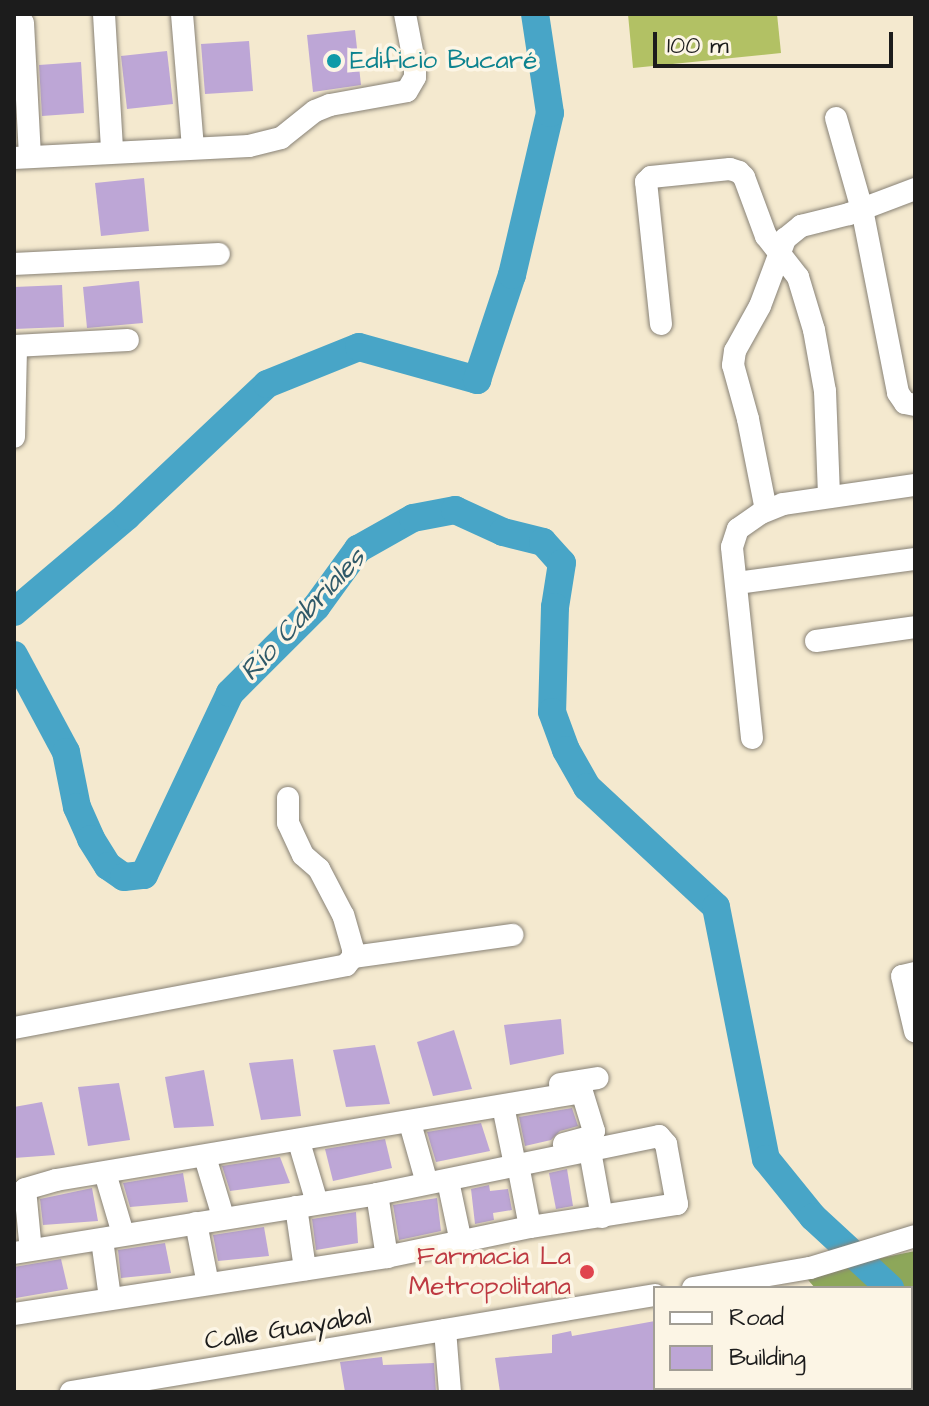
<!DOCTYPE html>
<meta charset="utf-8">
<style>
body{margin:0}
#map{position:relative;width:929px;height:1406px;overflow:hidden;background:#f4e9cf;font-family:"Architects Daughter",sans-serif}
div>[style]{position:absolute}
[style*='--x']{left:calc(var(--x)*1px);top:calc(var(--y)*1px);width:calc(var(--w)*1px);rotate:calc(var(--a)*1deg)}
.green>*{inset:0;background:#b2c164}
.forest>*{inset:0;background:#8da75a}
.river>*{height:28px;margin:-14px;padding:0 14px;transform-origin:14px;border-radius:14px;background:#48a5c7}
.building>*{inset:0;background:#bda6d6}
.roads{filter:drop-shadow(0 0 2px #888276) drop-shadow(0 0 2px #888276)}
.minor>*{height:22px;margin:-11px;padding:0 11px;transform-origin:11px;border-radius:11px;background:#fff}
.dots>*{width:22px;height:22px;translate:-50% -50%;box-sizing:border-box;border:4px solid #fcf5e5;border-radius:50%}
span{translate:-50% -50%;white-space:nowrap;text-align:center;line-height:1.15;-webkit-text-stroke:7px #fcf5e5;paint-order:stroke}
.culture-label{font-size:26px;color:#0d838f}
.left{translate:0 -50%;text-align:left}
.health-label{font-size:26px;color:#be3a42}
.right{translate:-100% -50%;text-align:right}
.street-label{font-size:26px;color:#1c1c1c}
.water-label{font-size:28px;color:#305a69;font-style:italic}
.frame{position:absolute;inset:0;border:16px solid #1c1c1c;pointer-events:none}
.legend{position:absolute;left:653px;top:1286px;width:260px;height:104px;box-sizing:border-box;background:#fcf5e5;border:2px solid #a29e95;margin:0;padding:10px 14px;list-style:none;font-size:24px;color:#1c1c1c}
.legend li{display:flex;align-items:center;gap:16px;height:40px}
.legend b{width:40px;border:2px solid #a29e95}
.scale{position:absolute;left:653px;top:32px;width:240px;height:36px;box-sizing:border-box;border:4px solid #1c1c1c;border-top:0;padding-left:10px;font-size:24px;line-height:28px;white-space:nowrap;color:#1c1c1c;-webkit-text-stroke:6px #fcf5e5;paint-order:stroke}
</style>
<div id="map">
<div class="green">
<i style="clip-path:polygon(628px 14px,777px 14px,781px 53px,633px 68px)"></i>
</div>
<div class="forest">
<i style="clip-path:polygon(915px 1251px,915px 1392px,875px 1392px,873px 1388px,911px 1388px,911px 1288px,815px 1288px,803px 1274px)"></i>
</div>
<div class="river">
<i style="--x:14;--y:612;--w:148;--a:-40.3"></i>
<i style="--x:127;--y:516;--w:192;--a:-43.3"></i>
<i style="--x:267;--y:384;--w:99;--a:-21.9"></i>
<i style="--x:359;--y:347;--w:123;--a:15.6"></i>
<i style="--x:477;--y:380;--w:111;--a:-71.6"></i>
<i style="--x:512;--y:275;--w:166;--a:-76.8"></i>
<i style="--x:550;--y:113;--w:100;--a:-98.6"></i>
<i style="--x:14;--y:655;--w:110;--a:61.8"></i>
<i style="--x:66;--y:752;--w:56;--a:78.7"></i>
<i style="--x:77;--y:807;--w:35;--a:66"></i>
<i style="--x:91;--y:839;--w:32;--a:58"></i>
<i style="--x:108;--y:866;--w:19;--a:35"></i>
<i style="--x:124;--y:877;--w:20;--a:-6"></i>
<i style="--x:144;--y:875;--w:201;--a:-64.7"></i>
<i style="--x:230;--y:693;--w:122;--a:-45"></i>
<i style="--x:316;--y:607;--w:72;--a:-54.1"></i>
<i style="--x:358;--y:549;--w:63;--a:-29.4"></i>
<i style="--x:413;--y:518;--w:43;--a:-10.8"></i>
<i style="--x:455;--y:510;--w:53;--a:24.6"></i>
<i style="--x:503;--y:532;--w:41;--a:14"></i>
<i style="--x:543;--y:542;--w:28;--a:48"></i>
<i style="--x:562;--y:563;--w:45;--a:99"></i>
<i style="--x:555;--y:607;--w:105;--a:91.6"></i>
<i style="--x:552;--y:712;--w:40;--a:69.8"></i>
<i style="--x:566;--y:750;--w:43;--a:60.4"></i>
<i style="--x:587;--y:787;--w:176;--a:42.9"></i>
<i style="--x:716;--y:907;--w:257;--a:78.8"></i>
<i style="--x:766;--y:1159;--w:75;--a:51"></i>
<i style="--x:813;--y:1217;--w:105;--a:42.7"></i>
<i style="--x:911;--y:1370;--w:22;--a:85"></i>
</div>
<div class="building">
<i style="clip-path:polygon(355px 30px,361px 85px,313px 92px,307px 35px)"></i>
<i style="clip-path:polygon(249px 41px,253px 91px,205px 94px,201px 44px)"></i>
<i style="clip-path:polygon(167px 51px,173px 104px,127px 109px,121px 56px)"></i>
<i style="clip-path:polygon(81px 62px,84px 113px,42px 116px,39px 65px)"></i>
<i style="clip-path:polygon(144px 178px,149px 231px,101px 236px,95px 183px)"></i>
<i style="clip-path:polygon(139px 281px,143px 323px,87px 328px,83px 287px)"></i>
<i style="clip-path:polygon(62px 285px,64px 327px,14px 329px,14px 287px)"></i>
<i style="clip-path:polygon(561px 1019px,564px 1054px,510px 1065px,504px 1025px)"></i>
<i style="clip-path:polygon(454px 1030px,472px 1089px,433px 1096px,417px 1042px)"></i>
<i style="clip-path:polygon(375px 1045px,390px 1104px,346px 1107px,333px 1050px)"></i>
<i style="clip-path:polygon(293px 1059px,301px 1116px,261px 1120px,249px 1063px)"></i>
<i style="clip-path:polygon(204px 1070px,214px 1126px,174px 1128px,165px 1077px)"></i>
<i style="clip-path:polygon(119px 1083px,130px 1140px,88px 1146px,78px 1087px)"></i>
<i style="clip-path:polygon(42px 1102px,55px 1155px,14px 1158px,14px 1107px)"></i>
<i style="clip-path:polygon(572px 1108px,578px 1126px,560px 1131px,551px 1140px,525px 1146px,519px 1117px)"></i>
<i style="clip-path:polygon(481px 1123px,490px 1151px,436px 1162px,427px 1132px)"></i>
<i style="clip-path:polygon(385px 1139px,392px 1168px,333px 1181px,325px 1149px)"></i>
<i style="clip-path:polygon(280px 1157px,290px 1183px,230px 1191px,222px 1166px)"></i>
<i style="clip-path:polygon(567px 1169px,573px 1206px,556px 1209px,549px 1173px)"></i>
<i style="clip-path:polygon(183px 1173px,188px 1202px,130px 1207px,123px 1183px)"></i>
<i style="clip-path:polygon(489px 1185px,490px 1191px,508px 1189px,512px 1210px,493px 1213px,494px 1220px,475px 1224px,471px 1189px)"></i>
<i style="clip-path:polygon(92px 1188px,98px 1221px,43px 1225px,40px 1199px)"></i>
<i style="clip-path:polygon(437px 1198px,441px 1231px,399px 1240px,393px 1205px)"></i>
<i style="clip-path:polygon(356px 1212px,358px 1243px,316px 1250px,312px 1219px)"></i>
<i style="clip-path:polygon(264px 1227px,269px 1256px,218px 1261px,213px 1235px)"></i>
<i style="clip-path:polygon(165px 1243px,171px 1273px,121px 1278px,118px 1250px)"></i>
<i style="clip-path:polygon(61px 1259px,68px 1289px,16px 1298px,14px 1267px)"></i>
<i style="clip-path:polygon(655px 1321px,655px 1392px,500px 1392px,495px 1358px,552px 1353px,552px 1335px,571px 1331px,572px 1336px)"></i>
<i style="clip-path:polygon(382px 1357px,383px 1365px,434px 1363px,436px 1392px,345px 1392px,340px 1362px)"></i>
</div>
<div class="roads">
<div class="minor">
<i style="--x:104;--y:14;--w:136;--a:86.6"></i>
<i style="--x:182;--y:14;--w:134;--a:85.3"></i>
<i style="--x:23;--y:23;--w:134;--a:87"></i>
<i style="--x:836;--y:118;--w:95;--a:74.1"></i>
<i style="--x:862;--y:209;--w:187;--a:78.9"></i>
<i style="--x:898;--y:393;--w:12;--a:55"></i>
<i style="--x:905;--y:403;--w:10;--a:11"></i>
<i style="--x:14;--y:158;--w:235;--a:-2.9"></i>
<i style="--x:249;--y:146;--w:33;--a:-14"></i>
<i style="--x:281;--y:138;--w:43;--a:-38.5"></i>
<i style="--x:315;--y:111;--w:16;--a:-22"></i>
<i style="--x:330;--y:105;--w:78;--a:-10.3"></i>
<i style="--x:407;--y:91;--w:16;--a:-60"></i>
<i style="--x:415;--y:77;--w:11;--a:-90"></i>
<i style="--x:415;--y:66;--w:53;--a:-100.9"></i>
<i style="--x:14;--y:264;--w:205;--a:-2.8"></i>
<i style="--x:661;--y:324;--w:143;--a:-96"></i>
<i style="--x:646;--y:182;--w:7;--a:-45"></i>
<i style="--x:651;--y:177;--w:79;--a:-5.8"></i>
<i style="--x:730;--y:169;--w:9;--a:18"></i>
<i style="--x:739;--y:172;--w:7;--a:45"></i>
<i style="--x:744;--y:177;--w:63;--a:69.6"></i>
<i style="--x:766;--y:236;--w:52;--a:52"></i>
<i style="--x:798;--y:277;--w:55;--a:73.2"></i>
<i style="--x:814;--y:330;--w:62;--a:79.8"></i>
<i style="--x:825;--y:391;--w:106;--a:87.8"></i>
<i style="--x:14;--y:346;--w:114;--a:-3"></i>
<i style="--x:14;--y:437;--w:91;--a:-88.7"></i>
<i style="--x:766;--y:510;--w:93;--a:-101.2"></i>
<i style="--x:748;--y:419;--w:56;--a:-105.5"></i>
<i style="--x:733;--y:365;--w:14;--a:-82"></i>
<i style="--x:735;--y:351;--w:51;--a:-60.9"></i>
<i style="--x:760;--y:306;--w:72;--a:-69.5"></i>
<i style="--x:785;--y:239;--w:21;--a:-39"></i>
<i style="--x:801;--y:226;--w:49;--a:-14"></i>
<i style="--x:849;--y:214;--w:71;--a:-20.7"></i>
<i style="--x:737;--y:583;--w:180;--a:-7.7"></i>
<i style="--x:816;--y:641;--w:100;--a:-8"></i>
<i style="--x:752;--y:738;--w:192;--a:-96"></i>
<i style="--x:732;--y:547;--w:19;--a:-72"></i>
<i style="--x:738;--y:529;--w:28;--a:-35"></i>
<i style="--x:761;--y:513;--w:24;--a:-22"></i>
<i style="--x:783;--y:504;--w:133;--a:-8.2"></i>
<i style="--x:353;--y:957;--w:161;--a:-7.9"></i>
<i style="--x:915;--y:973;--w:13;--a:167"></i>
<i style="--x:902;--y:976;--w:57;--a:76.7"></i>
<i style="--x:14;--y:1028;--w:338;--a:-10.7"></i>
<i style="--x:346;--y:965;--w:11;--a:-49"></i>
<i style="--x:353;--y:957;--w:8;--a:-90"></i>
<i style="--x:353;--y:949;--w:35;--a:-106"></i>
<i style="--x:343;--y:915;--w:52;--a:-117.6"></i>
<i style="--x:319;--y:869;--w:21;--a:-139"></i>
<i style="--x:303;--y:855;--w:35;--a:-115"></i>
<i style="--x:288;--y:823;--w:25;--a:-90"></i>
<i style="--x:560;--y:1084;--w:38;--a:-9"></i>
<i style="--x:503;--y:1106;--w:50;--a:78.5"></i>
<i style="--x:410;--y:1123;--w:55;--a:74.2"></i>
<i style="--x:299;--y:1142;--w:56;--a:73.5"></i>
<i style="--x:590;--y:1151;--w:67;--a:79.7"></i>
<i style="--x:205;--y:1157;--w:55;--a:73.2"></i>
<i style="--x:518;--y:1165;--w:63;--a:79"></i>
<i style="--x:105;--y:1173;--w:56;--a:73.5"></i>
<i style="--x:448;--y:1181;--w:62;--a:78"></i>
<i style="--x:377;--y:1194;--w:64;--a:81"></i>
<i style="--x:296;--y:1207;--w:63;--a:81.7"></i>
<i style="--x:196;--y:1223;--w:62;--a:78.9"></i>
<i style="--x:102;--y:1240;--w:59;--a:82.1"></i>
<i style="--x:30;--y:1241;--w:52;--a:-95.5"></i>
<i style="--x:25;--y:1189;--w:32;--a:-16"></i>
<i style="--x:56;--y:1180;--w:533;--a:-9.5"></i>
<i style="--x:582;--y:1092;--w:41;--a:72.9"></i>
<i style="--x:594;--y:1131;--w:7;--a:124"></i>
<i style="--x:590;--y:1137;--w:27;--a:165"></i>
<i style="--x:14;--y:1253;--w:368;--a:-9.2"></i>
<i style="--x:377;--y:1194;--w:288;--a:-11.6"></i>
<i style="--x:659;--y:1136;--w:11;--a:49"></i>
<i style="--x:666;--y:1144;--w:61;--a:79.6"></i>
<i style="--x:677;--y:1204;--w:149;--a:171.1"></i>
<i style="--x:530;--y:1227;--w:146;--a:168.2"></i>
<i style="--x:387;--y:1257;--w:377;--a:171.3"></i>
<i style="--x:693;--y:1288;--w:119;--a:-9.7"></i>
<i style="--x:810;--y:1268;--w:110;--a:-16.9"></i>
<i style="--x:445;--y:1330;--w:62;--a:85.4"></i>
<i style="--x:71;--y:1392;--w:592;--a:-9.43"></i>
</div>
</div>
<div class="dots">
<i style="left:334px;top:61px;background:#0f9aa8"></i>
<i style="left:587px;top:1272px;background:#e0444e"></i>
</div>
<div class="culture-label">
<span class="left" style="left:350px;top:61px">Edificio Bucaré</span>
</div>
<div class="health-label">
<span class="right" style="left:571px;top:1272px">Farmacia La<br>Metropolitana</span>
</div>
<div class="street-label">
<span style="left:288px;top:1329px;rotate:-9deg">Calle Guayabal</span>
</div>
<div class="water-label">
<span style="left:303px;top:615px;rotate:-47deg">Río Cabriales</span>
</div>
<div class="frame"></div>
<ul class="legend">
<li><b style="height:10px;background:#fff"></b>Road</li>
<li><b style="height:22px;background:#bda6d6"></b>Building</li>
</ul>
<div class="scale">100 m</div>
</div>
